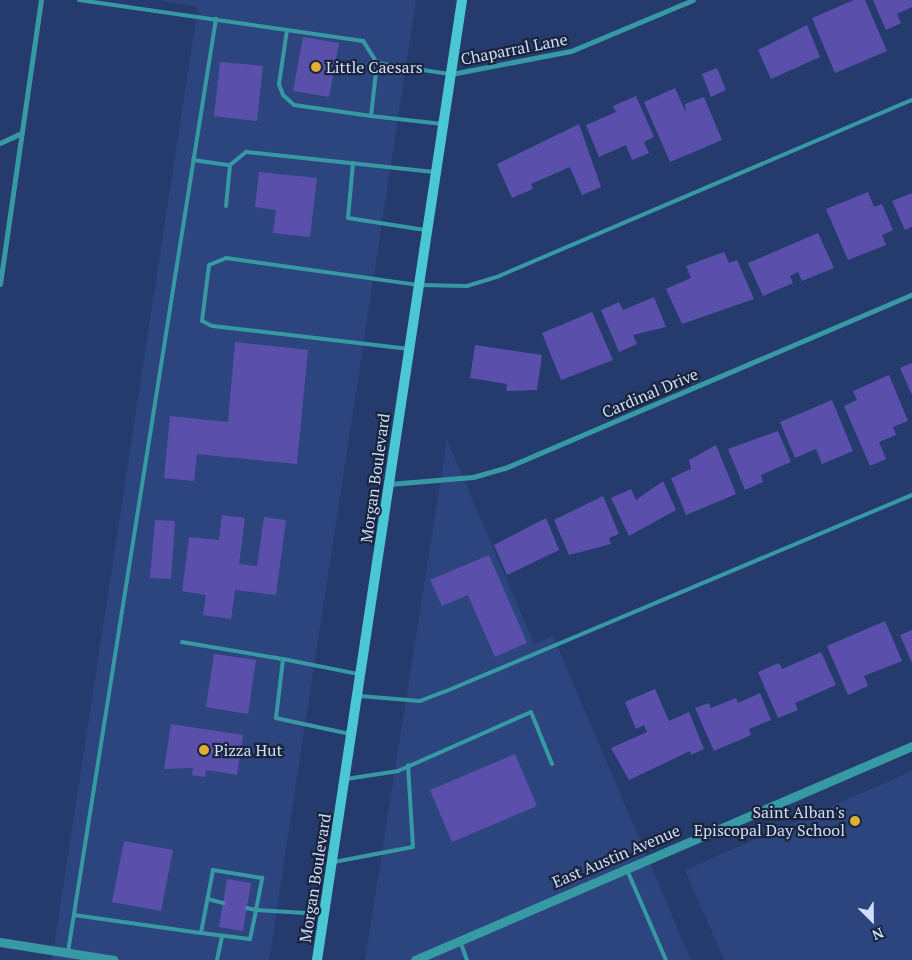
<!DOCTYPE html>
<style>
body{margin:0}
#map{position:relative;width:912px;height:960px;overflow:hidden;background:#263b6d;font-family:"PT Serif",serif}
div>[style]{position:absolute}
[style*='--x']{left:calc(var(--x)*1px);top:calc(var(--y)*1px);width:calc(var(--w)*1px);rotate:calc(var(--a)*1deg)}
.built>*{inset:0;background:#2d457e}
.building>*{inset:0;background:#5a50ac}
.service>*{height:4px;margin:-2px;padding:0 2px;transform-origin:2px;border-radius:2px;background:#3699a3}
.minor>*{height:5px;margin:-2.5px;padding:0 2.5px;transform-origin:2.5px;border-radius:2.5px;background:#3699a3}
.tertiary>*{height:9px;margin:-4.5px;padding:0 4.5px;transform-origin:4.5px;border-radius:4.5px;background:#3699a3}
.secondary>*{height:10px;margin:-5px;padding:0 5px;transform-origin:5px;border-radius:5px;background:#4bc7d4}
.dots>*{width:14px;height:14px;translate:-50% -50%;box-sizing:border-box;border:2px solid #1a243b;border-radius:50%}
span{translate:-50% -50%;white-space:nowrap;text-align:center;line-height:1.15;-webkit-text-stroke:4.5px #1a243b;paint-order:stroke}
.street-label{font-size:16px;color:#cfdefd}
.poi-label{font-size:16px;color:#cfdefd}
.left{translate:0 -50%;text-align:left}
.right{translate:-100% -50%;text-align:right}
.north{position:absolute;left:847px;top:895px;width:50px;height:50px;-webkit-text-stroke:4px #1a243b;paint-order:stroke;rotate:157deg;font-size:14px;font-weight:700;line-height:20px;text-align:center;color:#cfdefd}
.north::after{content:'';display:block;margin:auto;width:18px;height:22px;background:#cfdefd;clip-path:polygon(50% 0,100% 100%,50% 72%,0 100%)}
</style>
<div id="map">
<div class="built">
<i style="clip-path:polygon(158px 0,416px 0,269px 960px,52px 960px,198px 7px)"></i>
<i style="clip-path:polygon(447px 440px,534px 644px,553px 636px,691px 960px,365px 960px)"></i>
<i style="clip-path:polygon(912px 771px,912px 960px,724px 960px,685px 870px)"></i>
</div>
<div class="building">
<i style="clip-path:polygon(854px 0,865px 0,887px 51px,835px 73px,812px 18px)"></i>
<i style="clip-path:polygon(873px 0,912px 0,912px 7px,897px 14px,901px 23px,886px 30px)"></i>
<i style="clip-path:polygon(807px 25px,820px 57px,771px 79px,758px 50px)"></i>
<i style="clip-path:polygon(303px 37px,339px 43px,329px 97px,293px 91px)"></i>
<i style="clip-path:polygon(220px 62px,263px 66px,257px 121px,214px 116px)"></i>
<i style="clip-path:polygon(717px 68px,726px 90px,711px 97px,702px 74px)"></i>
<i style="clip-path:polygon(675px 88px,686px 113px,685px 104px,704px 97px,722px 140px,670px 162px,644px 102px)"></i>
<i style="clip-path:polygon(636px 96px,654px 137px,644px 142px,649px 153px,632px 160px,626px 145px,599px 157px,586px 125px,616px 112px,613px 106px)"></i>
<i style="clip-path:polygon(579px 124px,601px 187px,582px 195px,570px 167px,531px 184px,533px 189px,512px 198px,497px 164px)"></i>
<i style="clip-path:polygon(259px 172px,317px 178px,310px 237px,273px 233px,276px 210px,255px 207px)"></i>
<i style="clip-path:polygon(868px 192px,874px 207px,882px 204px,893px 230px,882px 235px,886px 245px,848px 260px,826px 209px)"></i>
<i style="clip-path:polygon(912px 193px,912px 227px,905px 230px,892px 201px)"></i>
<i style="clip-path:polygon(818px 233px,834px 268px,802px 281px,798px 272px,790px 276px,793px 283px,763px 296px,748px 263px)"></i>
<i style="clip-path:polygon(724px 252px,729px 263px,737px 260px,754px 299px,682px 324px,666px 289px,691px 278px,686px 266px)"></i>
<i style="clip-path:polygon(654px 297px,666px 327px,633px 335px,637px 344px,619px 352px,601px 310px,619px 302px,623px 310px)"></i>
<i style="clip-path:polygon(592px 312px,613px 360px,561px 380px,542px 333px)"></i>
<i style="clip-path:polygon(235px 342px,308px 350px,297px 464px,197px 454px,194px 481px,164px 478px,170px 416px,228px 422px)"></i>
<i style="clip-path:polygon(475px 345px,542px 355px,537px 390px,506px 391px,507px 384px,470px 378px)"></i>
<i style="clip-path:polygon(912px 363px,912px 395px,900px 368px)"></i>
<i style="clip-path:polygon(889px 375px,908px 421px,893px 427px,896px 435px,879px 442px,886px 459px,870px 466px,844px 406px,857px 400px,853px 391px)"></i>
<i style="clip-path:polygon(832px 400px,853px 451px,822px 464px,816px 449px,795px 458px,780px 422px)"></i>
<i style="clip-path:polygon(778px 431px,791px 462px,761px 475px,763px 482px,745px 490px,728px 449px)"></i>
<i style="clip-path:polygon(716px 445px,736px 494px,686px 515px,671px 478px,691px 469px,689px 460px)"></i>
<i style="clip-path:polygon(663px 481px,676px 510px,629px 536px,611px 498px,631px 489px,636px 500px)"></i>
<i style="clip-path:polygon(603px 496px,619px 534px,609px 538px,611px 544px,569px 555px,554px 520px)"></i>
<i style="clip-path:polygon(222px 515px,245px 518px,239px 564px,257px 566px,264px 517px,286px 520px,276px 595px,235px 590px,231px 619px,203px 615px,206px 595px,182px 591px,189px 537px,219px 540px)"></i>
<i style="clip-path:polygon(546px 518px,559px 550px,507px 575px,494px 545px)"></i>
<i style="clip-path:polygon(155px 520px,175px 521px,171px 579px,150px 578px)"></i>
<i style="clip-path:polygon(489px 555px,527px 643px,495px 657px,468px 595px,442px 606px,430px 580px)"></i>
<i style="clip-path:polygon(885px 621px,902px 661px,864px 676px,868px 686px,848px 695px,827px 646px)"></i>
<i style="clip-path:polygon(912px 630px,912px 663px,900px 635px)"></i>
<i style="clip-path:polygon(821px 652px,836px 685px,795px 703px,798px 710px,778px 718px,758px 672px,779px 663px,782px 669px)"></i>
<i style="clip-path:polygon(214px 654px,256px 660px,248px 714px,206px 707px)"></i>
<i style="clip-path:polygon(655px 689px,669px 721px,689px 712px,704px 749px,691px 755px,690px 751px,629px 780px,611px 748px,647px 732px,644px 725px,636px 729px,625px 702px)"></i>
<i style="clip-path:polygon(760px 693px,771px 720px,749px 729px,751px 735px,714px 751px,695px 708px,709px 703px,711px 708px,736px 698px,738px 703px)"></i>
<i style="clip-path:polygon(171px 724px,243px 735px,237px 775px,206px 770px,205px 777px,192px 775px,193px 768px,164px 769px)"></i>
<i style="clip-path:polygon(515px 754px,537px 806px,452px 842px,430px 790px)"></i>
<i style="clip-path:polygon(124px 841px,173px 850px,161px 911px,112px 902px)"></i>
<i style="clip-path:polygon(227px 879px,251px 883px,243px 931px,219px 927px)"></i>
</div>
<div class="service">
<i style="--x:79;--y:0;--w:210;--a:8.2"></i>
<i style="--x:287;--y:30;--w:55;--a:98.4"></i>
<i style="--x:279;--y:84;--w:12;--a:70"></i>
<i style="--x:283;--y:95;--w:15;--a:42"></i>
<i style="--x:294;--y:105;--w:78;--a:8.1"></i>
<i style="--x:371;--y:116;--w:53;--a:-83.5"></i>
<i style="--x:377;--y:63;--w:26;--a:-122"></i>
<i style="--x:363;--y:41;--w:77;--a:-171.8"></i>
<i style="--x:377;--y:63;--w:73;--a:8.7"></i>
<i style="--x:371;--y:116;--w:72;--a:6.3"></i>
<i style="--x:193;--y:160;--w:37;--a:8"></i>
<i style="--x:353;--y:163;--w:55;--a:95.2"></i>
<i style="--x:348;--y:218;--w:78;--a:8.9"></i>
<i style="--x:226;--y:206;--w:41;--a:-84.4"></i>
<i style="--x:230;--y:165;--w:21;--a:-39"></i>
<i style="--x:246;--y:152;--w:189;--a:6.1"></i>
<i style="--x:409;--y:349;--w:198;--a:-173.3"></i>
<i style="--x:212;--y:326;--w:11;--a:-153"></i>
<i style="--x:202;--y:321;--w:56;--a:-82.9"></i>
<i style="--x:209;--y:265;--w:18;--a:-22"></i>
<i style="--x:226;--y:258;--w:195;--a:8"></i>
<i style="--x:419;--y:285;--w:48;--a:1.2"></i>
<i style="--x:467;--y:286;--w:34;--a:-17"></i>
<i style="--x:499;--y:276;--w:449;--a:-23.1"></i>
<i style="--x:182;--y:642;--w:102;--a:9.6"></i>
<i style="--x:360;--y:696;--w:60;--a:4.8"></i>
<i style="--x:420;--y:701;--w:26;--a:-21"></i>
<i style="--x:444;--y:692;--w:508;--a:-22.83"></i>
<i style="--x:350;--y:734;--w:76;--a:-167.8"></i>
<i style="--x:276;--y:718;--w:59;--a:-83.2"></i>
<i style="--x:283;--y:659;--w:76;--a:11.3"></i>
<i style="--x:346;--y:779;--w:53;--a:-8.7"></i>
<i style="--x:398;--y:771;--w:145;--a:-23.9"></i>
<i style="--x:531;--y:712;--w:56;--a:68"></i>
<i style="--x:334;--y:862;--w:80;--a:-10.8"></i>
<i style="--x:413;--y:847;--w:82;--a:-93.5"></i>
<i style="--x:627;--y:870;--w:98;--a:66.6"></i>
<i style="--x:208;--y:899;--w:16;--a:15"></i>
<i style="--x:247;--y:908;--w:9;--a:13"></i>
<i style="--x:256;--y:910;--w:33;--a:-79"></i>
<i style="--x:262;--y:878;--w:50;--a:-170.7"></i>
<i style="--x:213;--y:870;--w:64;--a:100.8"></i>
<i style="--x:201;--y:933;--w:49;--a:7"></i>
<i style="--x:250;--y:939;--w:30;--a:-78"></i>
<i style="--x:256;--y:910;--w:66;--a:3.5"></i>
<i style="--x:74;--y:915;--w:128;--a:8.1"></i>
<i style="--x:460;--y:941;--w:20;--a:70"></i>
<i style="--x:68;--y:952;--w:945;--a:-80.99"></i>
<i style="--x:217;--y:960;--w:24;--a:-78"></i>
</div>
<div class="minor">
<i style="--x:451;--y:74;--w:122;--a:-10.9"></i>
<i style="--x:571;--y:51;--w:132;--a:-22.7"></i>
<i style="--x:0;--y:143;--w:21;--a:-25"></i>
<i style="--x:0;--y:284;--w:287;--a:-81.8"></i>
<i style="--x:389;--y:484;--w:84;--a:-4.8"></i>
<i style="--x:473;--y:477;--w:33;--a:-16"></i>
<i style="--x:505;--y:468;--w:443;--a:-23.1"></i>
</div>
<div class="tertiary">
<i style="--x:0;--y:942;--w:115;--a:9"></i>
<i style="--x:415;--y:960;--w:541;--a:-23.3"></i>
</div>
<div class="secondary">
<i style="--x:317;--y:960;--w:971;--a:-81.41"></i>
</div>
<div class="dots">
<i style="left:316px;top:67px;background:#e1af34"></i>
<i style="left:204px;top:750px;background:#e1af34"></i>
<i style="left:855px;top:821px;background:#e1af34"></i>
</div>
<div class="street-label">
<span style="left:514px;top:49px;rotate:-11deg">Chaparral Lane</span>
<span style="left:650px;top:393px;rotate:-23deg">Cardinal Drive</span>
<span style="left:375px;top:478px;rotate:-82deg">Morgan Boulevard</span>
<span style="left:616px;top:856px;rotate:-23deg">East Austin Avenue</span>
<span style="left:315px;top:878px;rotate:-81deg">Morgan Boulevard</span>
</div>
<div class="poi-label">
<span class="left" style="left:326px;top:67px">Little Caesars</span>
<span class="left" style="left:214px;top:750px">Pizza Hut</span>
<span class="right" style="left:845px;top:821px">Saint Alban's<br>Episcopal Day School</span>
</div>
<div class="north">N</div>
</div>
